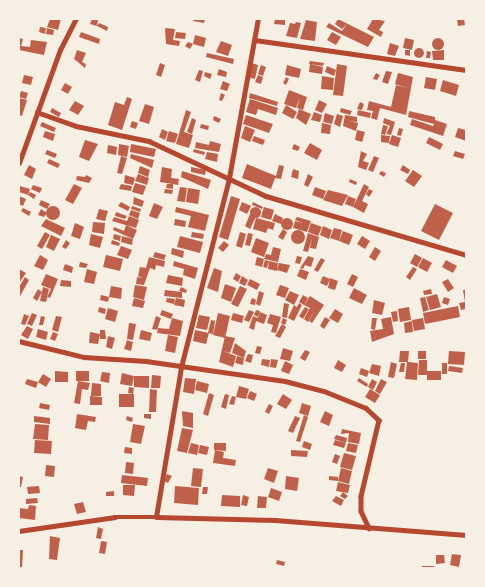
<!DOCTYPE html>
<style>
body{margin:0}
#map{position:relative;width:485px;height:587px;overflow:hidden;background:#f6efe4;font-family:"PT Sans",sans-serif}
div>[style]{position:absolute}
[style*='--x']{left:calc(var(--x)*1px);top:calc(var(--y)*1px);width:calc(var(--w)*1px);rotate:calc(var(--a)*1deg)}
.building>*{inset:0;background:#bf614a}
.round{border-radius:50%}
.minor>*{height:4.5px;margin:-2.25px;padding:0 2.25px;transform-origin:2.25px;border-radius:2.25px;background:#b5482f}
span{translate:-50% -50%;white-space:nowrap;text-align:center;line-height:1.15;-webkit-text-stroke:4px #f6efe4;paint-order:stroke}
.frame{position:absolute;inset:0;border:20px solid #f6efe4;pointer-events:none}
</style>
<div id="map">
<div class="building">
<i style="clip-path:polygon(50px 19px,61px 19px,58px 30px,47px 27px)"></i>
<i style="clip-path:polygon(92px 19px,98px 20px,97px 26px,90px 24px)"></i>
<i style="clip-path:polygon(193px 19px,205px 19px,204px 23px,193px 21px)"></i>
<i style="clip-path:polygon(275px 19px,285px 19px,285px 25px,274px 24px)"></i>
<i style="clip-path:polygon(338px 19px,374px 37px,368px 47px,326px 27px,329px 23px,342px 31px,347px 24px,342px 29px,335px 24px)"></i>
<i style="clip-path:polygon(373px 19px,385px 21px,379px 30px,383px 32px,381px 37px,367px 29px)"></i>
<i style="clip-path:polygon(457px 19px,464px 19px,465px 25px,458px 26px)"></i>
<i style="clip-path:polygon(306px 20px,317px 22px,315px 41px,300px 39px)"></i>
<i style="clip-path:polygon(296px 22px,301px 23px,297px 38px,286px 36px,290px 23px,295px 24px)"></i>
<i style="clip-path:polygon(99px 23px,108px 27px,107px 31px,97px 26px)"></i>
<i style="clip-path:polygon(40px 27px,46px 28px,45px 34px,39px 32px)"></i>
<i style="clip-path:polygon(47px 28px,54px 30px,53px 35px,46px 34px)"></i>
<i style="clip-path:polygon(165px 28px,175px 29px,173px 40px,180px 41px,179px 46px,166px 44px)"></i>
<i style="clip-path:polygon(81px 32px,100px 39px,99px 44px,79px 37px)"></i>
<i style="clip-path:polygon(176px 32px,186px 33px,185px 39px,175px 38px)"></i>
<i style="clip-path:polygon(332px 32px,341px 37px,336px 45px,327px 40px)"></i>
<i style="clip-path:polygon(195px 35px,206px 38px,204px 47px,193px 44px)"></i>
<i style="clip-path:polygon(19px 38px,23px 39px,21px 46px,30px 47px,31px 40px,47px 42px,44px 55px,19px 50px)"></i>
<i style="clip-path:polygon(405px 38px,414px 40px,412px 50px,403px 48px)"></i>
<i class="round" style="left:432px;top:38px;width:12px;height:12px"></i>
<i style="clip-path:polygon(221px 41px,232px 45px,228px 56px,216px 52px)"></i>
<i style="clip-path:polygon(188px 42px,193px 44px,190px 49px,185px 46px)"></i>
<i style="clip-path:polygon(390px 43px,399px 46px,395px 56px,387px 54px)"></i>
<i class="round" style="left:414px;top:48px;width:10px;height:10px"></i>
<i style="clip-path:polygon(77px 50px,86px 53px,82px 62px,86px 64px,85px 68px,74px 59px)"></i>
<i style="clip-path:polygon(405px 50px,410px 50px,410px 56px,405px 55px)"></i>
<i style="clip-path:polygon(444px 50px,444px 60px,433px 60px,432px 51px)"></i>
<i style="clip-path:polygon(427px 51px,431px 52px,430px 58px,426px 58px)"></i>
<i style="clip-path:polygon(207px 53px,234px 59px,233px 64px,206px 57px)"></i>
<i style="clip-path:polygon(310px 61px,324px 63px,323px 66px,309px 64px)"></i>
<i style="clip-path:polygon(160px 63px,165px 65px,161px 77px,156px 75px)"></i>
<i style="clip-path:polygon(252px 63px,258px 65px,255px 79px,248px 77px)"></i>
<i style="clip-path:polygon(310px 64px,323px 67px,322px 74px,309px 72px)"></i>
<i style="clip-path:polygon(337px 64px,347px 66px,343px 96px,333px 95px)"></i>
<i style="clip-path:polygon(261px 65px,266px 67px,263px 76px,258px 74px)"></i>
<i style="clip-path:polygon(287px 65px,301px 69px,299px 78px,285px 75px)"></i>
<i style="clip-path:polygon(327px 66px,336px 70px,334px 76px,325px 72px)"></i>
<i style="clip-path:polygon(219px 69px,227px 72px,226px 77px,217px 75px)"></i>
<i style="clip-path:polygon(199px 70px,203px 71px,200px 82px,195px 80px)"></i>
<i style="clip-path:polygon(386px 71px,392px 72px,388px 84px,382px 82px)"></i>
<i style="clip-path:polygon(205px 72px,212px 74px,210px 79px,204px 76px)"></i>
<i style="clip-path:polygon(376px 73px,380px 75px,377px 80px,373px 79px)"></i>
<i style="clip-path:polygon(398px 73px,413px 77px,406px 115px,380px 108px,377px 120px,371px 118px,373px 111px,367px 110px,369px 101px,391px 107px,396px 85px,408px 88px,395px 84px)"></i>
<i style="clip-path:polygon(24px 75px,33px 77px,31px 85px,22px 83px)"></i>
<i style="clip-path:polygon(258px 75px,263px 77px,261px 84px,255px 82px)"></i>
<i style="clip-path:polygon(322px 76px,334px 78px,333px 90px,321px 89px)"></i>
<i style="clip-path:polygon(286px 77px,289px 79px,286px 85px,283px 83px)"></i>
<i style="clip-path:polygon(426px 77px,437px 79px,435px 90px,424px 88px)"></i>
<i style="clip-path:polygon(443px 80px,459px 85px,456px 96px,440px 91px)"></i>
<i style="clip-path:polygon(223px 81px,230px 84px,227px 91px,220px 89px)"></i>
<i style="clip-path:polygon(65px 83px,72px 87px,68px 94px,61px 90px)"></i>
<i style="clip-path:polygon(289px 90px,307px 97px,303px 110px,297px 108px,300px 98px,296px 108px,284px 104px)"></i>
<i style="clip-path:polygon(21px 91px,28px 93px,26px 99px,19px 97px)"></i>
<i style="clip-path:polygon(221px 93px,225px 95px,222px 101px,219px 100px)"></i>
<i style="clip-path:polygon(250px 93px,278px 102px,277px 106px,249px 98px)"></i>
<i style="clip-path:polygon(127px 97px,132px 99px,122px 130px,108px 125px,115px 102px,124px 105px)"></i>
<i style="clip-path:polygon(19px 98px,27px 100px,22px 116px,19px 115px)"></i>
<i style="clip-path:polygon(250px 99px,278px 108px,276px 115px,258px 109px,256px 115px,246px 112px)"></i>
<i style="clip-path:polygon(319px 100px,327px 104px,322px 113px,315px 110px)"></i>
<i style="clip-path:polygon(75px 101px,84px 106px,78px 115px,69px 110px)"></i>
<i style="clip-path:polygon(360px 102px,364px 104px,362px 110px,357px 109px)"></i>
<i style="clip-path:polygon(145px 104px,154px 107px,149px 124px,139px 121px)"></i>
<i style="clip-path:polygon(286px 105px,297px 112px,293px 119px,282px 113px)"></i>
<i style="clip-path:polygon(52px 108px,61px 113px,59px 117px,50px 112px)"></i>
<i style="clip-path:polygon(341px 108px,352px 111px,350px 115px,340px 112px)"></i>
<i style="clip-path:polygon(299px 109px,311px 114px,306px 125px,296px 118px)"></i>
<i style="clip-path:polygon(186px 110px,191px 112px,184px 132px,193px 135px,189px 148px,176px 144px)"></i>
<i style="clip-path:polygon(358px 110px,371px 113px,370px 118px,357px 115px)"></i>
<i style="clip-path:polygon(409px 111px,435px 117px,435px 120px,447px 124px,443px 136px,410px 125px,412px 119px,433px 126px,434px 124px,408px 117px)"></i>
<i style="clip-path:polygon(314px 112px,322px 115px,320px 122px,311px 120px)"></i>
<i style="clip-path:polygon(325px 113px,334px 116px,332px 124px,323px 122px)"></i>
<i style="clip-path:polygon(337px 114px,343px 116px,340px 127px,334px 124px)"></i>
<i style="clip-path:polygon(246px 115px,273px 124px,269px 133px,243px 124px)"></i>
<i style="clip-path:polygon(345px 115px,357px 117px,357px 122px,349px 121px,358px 123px,356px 131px,343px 126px)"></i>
<i style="clip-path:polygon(214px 116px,221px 119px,219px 123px,213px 120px)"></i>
<i style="clip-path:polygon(192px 118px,196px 120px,192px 134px,187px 132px)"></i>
<i style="clip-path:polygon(384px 118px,395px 122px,391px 135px,386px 134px,390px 126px,383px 123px)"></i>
<i style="clip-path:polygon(132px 121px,138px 123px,136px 129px,130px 127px)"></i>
<i style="clip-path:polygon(42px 122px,56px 128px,54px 132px,40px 126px)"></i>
<i style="clip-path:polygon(322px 123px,331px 125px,330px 134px,321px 133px)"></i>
<i style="clip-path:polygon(201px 124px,209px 126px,208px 130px,200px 128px)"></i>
<i style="clip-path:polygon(383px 125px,388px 126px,385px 135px,381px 134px)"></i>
<i style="clip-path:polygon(245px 126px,255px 130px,250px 142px,241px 138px)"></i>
<i style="clip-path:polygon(399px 128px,403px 129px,401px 136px,397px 135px)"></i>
<i style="clip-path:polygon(458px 128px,466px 130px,466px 141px,455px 137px)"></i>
<i style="clip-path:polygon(162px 129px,168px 132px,165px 140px,159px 137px)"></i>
<i style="clip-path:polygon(357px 130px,365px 132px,362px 142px,355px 140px)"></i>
<i style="clip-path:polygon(45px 131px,55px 134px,53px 141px,43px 137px)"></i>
<i style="clip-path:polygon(169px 131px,178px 134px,175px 143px,166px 141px)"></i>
<i style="clip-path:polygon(381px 135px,390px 136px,389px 143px,381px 142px)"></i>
<i style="clip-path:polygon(392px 135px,401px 138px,398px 147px,389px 144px)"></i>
<i style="clip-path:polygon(254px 136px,265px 140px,263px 145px,252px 141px)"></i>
<i style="clip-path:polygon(429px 137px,443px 144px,440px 150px,426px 143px)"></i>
<i style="clip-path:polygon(85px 140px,98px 144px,89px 161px,79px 157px)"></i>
<i style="clip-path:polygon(210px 141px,221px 144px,219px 152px,195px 148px,196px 142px,209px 145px)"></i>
<i style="clip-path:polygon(310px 143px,322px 150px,317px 160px,304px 153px)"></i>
<i style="clip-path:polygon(119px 144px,129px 146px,127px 157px,118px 155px)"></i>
<i style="clip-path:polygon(131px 144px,156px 149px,154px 157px,130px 152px)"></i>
<i style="clip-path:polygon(294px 144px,300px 147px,298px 151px,292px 149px)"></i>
<i style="clip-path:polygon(108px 145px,117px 147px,116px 155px,107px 153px)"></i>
<i style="clip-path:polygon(194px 149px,205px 152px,204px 155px,193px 152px)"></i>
<i style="clip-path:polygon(47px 150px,57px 154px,55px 158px,45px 154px)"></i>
<i style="clip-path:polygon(361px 151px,367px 154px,363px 161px,369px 163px,366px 170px,358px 167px)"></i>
<i style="clip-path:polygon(455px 151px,465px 154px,463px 159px,453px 156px)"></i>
<i style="clip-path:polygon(207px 152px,218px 154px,217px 162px,205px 159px)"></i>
<i style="clip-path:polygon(131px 154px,154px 160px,152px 168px,130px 158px)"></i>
<i style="clip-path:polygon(121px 156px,127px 158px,122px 174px,117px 173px)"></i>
<i style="clip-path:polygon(374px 156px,379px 158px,373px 172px,368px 170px)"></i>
<i style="clip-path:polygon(49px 159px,60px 164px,58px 168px,47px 163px)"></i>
<i style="clip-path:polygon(247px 164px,276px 176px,279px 165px,284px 166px,281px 179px,275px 178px,271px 189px,242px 178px)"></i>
<i style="clip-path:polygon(29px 165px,36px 169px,32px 179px,24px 175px)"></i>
<i style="clip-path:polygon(403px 165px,410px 170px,408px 174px,400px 170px)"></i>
<i style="clip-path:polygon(140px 166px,150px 170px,148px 177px,138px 173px)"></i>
<i style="clip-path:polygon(162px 167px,172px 169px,171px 178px,179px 179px,178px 185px,160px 182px)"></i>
<i style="clip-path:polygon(191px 167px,206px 170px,205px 175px,191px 172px)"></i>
<i style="clip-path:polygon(293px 169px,299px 171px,298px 179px,291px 177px)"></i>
<i style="clip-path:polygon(413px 170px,422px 176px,414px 187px,405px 181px)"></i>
<i style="clip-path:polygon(182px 171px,211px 180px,208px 189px,181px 177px)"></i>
<i style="clip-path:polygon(381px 171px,386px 173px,384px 177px,379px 174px)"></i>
<i style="clip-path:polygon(138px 174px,149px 178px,147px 185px,135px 181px)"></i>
<i style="clip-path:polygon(308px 174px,313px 177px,308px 187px,304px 185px)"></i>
<i style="clip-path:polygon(86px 175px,92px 178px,89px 183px,76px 180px,77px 176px,85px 177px)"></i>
<i style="clip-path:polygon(125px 175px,135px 178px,133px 185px,124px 183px)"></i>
<i style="clip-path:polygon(350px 179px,357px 182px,356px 185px,349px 182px)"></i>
<i style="clip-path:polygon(135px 183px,146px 186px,143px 195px,132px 192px)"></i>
<i style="clip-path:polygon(74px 184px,82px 188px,73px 204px,65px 200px)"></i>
<i style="clip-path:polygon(121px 184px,132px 186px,131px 191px,119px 189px)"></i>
<i style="clip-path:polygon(167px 184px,173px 184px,173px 189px,166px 188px)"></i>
<i style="clip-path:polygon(364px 184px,369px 187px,362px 201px,368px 204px,364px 213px,353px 207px)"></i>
<i style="clip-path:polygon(33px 185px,42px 188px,40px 193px,31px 189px)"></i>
<i style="clip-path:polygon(20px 186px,30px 189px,28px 195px,19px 192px)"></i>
<i style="clip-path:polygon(180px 187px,187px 188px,185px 202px,177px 201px)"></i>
<i style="clip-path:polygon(315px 187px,326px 191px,323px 199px,312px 195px)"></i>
<i style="clip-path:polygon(188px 188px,200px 190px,198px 204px,186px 202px)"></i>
<i style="clip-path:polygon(165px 189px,173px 190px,172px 194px,164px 193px)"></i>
<i style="clip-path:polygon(369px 189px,373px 191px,369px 197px,366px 194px)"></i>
<i style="clip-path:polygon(328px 190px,348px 195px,342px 206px,323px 200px)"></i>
<i style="clip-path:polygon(30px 192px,36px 195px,34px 199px,28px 195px)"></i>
<i style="clip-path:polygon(19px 196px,26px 199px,23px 206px,19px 204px)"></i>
<i style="clip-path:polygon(231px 196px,240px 199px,228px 240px,219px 237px)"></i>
<i style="clip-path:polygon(348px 196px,356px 199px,353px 207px,345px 204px)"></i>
<i style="clip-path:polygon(134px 197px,144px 201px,142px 207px,133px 204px)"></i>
<i style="clip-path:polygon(41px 200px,50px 204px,47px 209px,39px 205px)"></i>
<i style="clip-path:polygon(121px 202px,130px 207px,128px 211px,118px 206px)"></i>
<i style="clip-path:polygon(242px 202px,251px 206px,247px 214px,239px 210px)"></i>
<i style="clip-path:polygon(253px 202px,263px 207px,262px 209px,252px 205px)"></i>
<i style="clip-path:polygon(154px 203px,163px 207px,157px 219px,149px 216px)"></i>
<i style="clip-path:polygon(435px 204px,453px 213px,439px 240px,421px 231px)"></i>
<i class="round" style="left:46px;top:206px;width:14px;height:14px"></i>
<i style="clip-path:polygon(132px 206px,141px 209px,140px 212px,131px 209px)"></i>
<i class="round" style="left:249.5px;top:206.5px;width:11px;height:11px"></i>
<i style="clip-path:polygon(176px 207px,209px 215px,205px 231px,188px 227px,191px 216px,175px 212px)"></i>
<i style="clip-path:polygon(264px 207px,274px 210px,271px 220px,261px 217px)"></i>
<i style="clip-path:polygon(23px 208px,31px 212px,29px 216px,21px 211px)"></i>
<i style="clip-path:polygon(41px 209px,47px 213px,44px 217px,38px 215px)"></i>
<i style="clip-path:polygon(99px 209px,108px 211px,105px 221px,96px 219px)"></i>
<i style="clip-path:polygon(131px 210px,140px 213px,138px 219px,129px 215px)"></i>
<i style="clip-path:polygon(116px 212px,127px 216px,125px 219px,115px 216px)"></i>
<i style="clip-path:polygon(250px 214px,256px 217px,250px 229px,245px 226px)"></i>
<i style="clip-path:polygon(275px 214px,283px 218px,281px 224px,272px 221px)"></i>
<i style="clip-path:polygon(129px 216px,139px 220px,136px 228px,112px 221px,114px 217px,127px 221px)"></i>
<i style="clip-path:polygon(297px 217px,311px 221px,307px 232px,293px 228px,295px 221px,303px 223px,295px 220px)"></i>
<i style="clip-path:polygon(256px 218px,275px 223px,273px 230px,268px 228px,266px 233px,253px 229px)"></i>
<i class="round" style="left:281px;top:218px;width:12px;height:12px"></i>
<i style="clip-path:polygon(46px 219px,65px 228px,61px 236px,41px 226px)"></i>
<i style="clip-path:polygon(175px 219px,186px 221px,185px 227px,174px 225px)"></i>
<i style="clip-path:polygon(93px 222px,105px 223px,104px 234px,92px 232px)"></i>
<i style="clip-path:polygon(75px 223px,84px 227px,80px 239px,71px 236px)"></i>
<i style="clip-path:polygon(311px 223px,322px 227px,318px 236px,308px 232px)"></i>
<i style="clip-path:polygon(126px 225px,137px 230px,133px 239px,113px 230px,114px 227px,124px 231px)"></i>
<i style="clip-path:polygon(323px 226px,332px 230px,329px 239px,320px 235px)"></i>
<i style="clip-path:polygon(334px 228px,342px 230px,339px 241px,330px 238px)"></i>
<i style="clip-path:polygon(283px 229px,287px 232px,283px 240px,278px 237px)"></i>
<i class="round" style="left:291px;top:230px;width:14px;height:14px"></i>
<i style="clip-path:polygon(343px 231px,353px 235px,349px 245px,339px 241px)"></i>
<i style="clip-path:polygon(45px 232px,50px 235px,42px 249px,37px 246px)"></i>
<i style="clip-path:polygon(192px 232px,204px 234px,203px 239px,191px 237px)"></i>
<i style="clip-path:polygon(240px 232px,246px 234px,242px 248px,236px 246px)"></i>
<i style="clip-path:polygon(248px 233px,253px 234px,250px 246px,245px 245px)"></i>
<i style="clip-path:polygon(308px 233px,319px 237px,316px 249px,310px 248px,312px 238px,308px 252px,303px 251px)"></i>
<i style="clip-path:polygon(91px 234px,103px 237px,100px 248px,89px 245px)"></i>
<i style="clip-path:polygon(114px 234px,121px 236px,120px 241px,113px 239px)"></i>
<i style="clip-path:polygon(51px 235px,60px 239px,54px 251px,46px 247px)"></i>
<i style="clip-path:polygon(122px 236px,133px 239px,132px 245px,121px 242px)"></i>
<i style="clip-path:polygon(180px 236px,203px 242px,200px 253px,177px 247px)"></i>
<i style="clip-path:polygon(362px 236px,370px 241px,365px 249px,357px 244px)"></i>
<i style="clip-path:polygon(256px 238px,269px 243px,264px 257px,251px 252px)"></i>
<i style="clip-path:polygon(66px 240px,70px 243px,66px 249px,62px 247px)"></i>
<i style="clip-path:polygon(112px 240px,120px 243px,119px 246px,111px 244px)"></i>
<i style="clip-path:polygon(224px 241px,229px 245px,223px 252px,218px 248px)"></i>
<i style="clip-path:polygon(121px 246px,132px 250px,128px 259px,117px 255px)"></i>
<i style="clip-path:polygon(273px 247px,281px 249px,278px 262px,264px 259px,266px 254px,271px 255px)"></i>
<i style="clip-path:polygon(375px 247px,381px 251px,375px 261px,369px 257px)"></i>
<i style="clip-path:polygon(172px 248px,184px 251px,183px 258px,171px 254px)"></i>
<i style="clip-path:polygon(155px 252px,166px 255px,164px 260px,153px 257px)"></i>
<i style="clip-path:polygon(415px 254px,422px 258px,417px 267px,410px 263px)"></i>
<i style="clip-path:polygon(40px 255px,48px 260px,43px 270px,34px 266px)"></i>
<i style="clip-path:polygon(106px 255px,123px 259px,120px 271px,103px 267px)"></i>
<i style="clip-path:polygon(297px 256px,302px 257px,300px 264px,295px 263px)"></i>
<i style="clip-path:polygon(308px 256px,314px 258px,311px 267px,305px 265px,303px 269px,300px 268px)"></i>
<i style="clip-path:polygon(149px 257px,165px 261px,164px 267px,156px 265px,155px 270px,150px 268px,144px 285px,136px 284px,137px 277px,143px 278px,138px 276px,140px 267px,146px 268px)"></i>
<i style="clip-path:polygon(257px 257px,264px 259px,262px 267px,255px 265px)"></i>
<i style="clip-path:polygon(321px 258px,325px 260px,318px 272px,314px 270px)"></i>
<i style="clip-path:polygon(423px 258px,432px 263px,427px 272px,418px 267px)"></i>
<i style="clip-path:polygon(265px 260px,269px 261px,267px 268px,263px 267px)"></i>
<i style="clip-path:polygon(446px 260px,457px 266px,453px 273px,442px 267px)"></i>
<i style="clip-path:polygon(174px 261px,198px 268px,195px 279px,183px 275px,184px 269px,173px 266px)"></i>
<i style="clip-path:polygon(269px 261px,278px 263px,277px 271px,268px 269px)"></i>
<i style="clip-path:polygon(80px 262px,88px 264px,86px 268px,79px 267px)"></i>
<i style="clip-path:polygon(279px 263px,290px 265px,287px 273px,277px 270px)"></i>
<i style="clip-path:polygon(65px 264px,73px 267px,72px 273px,63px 270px)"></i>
<i style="clip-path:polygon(413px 267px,417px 269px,410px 280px,406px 277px)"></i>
<i style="clip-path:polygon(214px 268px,222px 271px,218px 292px,207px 288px)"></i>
<i style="clip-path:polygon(19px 269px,26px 273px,19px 283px)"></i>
<i style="clip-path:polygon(87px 269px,97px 272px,94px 284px,84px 282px)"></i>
<i style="clip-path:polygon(300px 269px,309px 272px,306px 280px,297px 276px)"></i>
<i style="clip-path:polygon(236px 273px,241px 276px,238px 282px,233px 279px)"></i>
<i style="clip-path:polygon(46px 274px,58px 279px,50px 298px,47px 297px,51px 289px,41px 285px)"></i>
<i style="clip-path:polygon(352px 274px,358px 277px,353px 287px,347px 284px)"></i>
<i style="clip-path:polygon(168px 275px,183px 278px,182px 286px,166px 283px)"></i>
<i style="clip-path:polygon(242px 276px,248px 280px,245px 286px,239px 283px)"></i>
<i style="clip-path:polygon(323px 276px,330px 279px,327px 286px,320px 283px)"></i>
<i style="clip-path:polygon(25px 277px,29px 280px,19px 298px,19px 287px)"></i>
<i style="clip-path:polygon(330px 278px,338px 281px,335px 290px,328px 288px)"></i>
<i style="clip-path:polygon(250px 279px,260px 284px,257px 290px,247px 285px)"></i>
<i style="clip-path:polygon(448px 279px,454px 288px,448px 292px,442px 282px)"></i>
<i style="clip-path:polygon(61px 280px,71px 281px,71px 287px,60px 286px)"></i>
<i style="clip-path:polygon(225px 284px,236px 288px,231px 302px,221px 298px)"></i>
<i style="clip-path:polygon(135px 285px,147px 287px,144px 300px,133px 297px)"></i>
<i style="clip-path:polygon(280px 285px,289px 288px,285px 298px,276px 295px)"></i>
<i style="clip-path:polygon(111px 286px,122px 288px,121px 299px,109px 297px)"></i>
<i style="clip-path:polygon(240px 286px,247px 289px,238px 307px,231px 304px)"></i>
<i style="clip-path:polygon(43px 287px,49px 289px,46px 302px,40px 301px)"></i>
<i style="clip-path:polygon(181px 287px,187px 290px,186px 293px,179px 291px)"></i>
<i style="clip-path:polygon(354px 288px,367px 295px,362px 304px,349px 298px)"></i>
<i style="clip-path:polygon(38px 289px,42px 292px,37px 301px,33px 298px)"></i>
<i style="clip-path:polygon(431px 289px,432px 294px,424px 295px,423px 291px)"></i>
<i style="clip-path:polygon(165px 290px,182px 292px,182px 298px,164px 296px)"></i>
<i style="clip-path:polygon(463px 290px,466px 290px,466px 309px,461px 310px,459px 303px,465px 302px)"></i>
<i style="clip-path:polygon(259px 291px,264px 293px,260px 306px,256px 304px)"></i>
<i style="clip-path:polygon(290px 291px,299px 295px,294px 305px,285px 300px)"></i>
<i style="clip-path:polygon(437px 294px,441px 307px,430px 310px,426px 297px)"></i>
<i style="clip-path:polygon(101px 295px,109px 297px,108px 302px,100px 300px)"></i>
<i style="clip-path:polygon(303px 295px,308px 298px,304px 305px,299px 302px)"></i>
<i style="clip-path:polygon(310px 296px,324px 305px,312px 323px,309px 321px,314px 311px,308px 322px,304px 319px,310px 308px,304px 305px)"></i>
<i style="clip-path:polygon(425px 297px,429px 310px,423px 312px,420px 298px)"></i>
<i style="clip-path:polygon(444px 297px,450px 299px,448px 305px,442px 303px)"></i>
<i style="clip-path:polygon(134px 298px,145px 301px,143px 308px,132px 306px)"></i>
<i style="clip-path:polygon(167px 298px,175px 299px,174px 304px,166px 302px)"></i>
<i style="clip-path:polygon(176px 298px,185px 300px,184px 307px,174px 305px)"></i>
<i style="clip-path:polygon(252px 298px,256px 300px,255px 305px,250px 304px)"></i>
<i style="clip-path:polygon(374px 300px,385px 303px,382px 315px,372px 313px)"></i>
<i style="clip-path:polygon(284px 303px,289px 304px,287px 318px,282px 317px)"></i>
<i style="clip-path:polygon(299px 303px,302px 305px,294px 321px,288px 318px,294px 305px,297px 307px)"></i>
<i style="clip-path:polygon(458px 306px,460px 317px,425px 324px,423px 313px)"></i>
<i style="clip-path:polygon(99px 307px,106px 309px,105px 314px,98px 312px)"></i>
<i style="clip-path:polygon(305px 307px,309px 309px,303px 319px,299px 316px)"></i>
<i style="clip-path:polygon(409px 307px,411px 320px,400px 322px,398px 309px)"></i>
<i style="clip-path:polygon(108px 308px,118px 311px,115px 322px,105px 319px)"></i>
<i style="clip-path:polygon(335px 309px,343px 314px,338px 323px,329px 318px)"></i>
<i style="clip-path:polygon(162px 310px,173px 314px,171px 319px,160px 315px)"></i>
<i style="clip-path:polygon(249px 310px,254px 312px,249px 322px,244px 320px)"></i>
<i style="clip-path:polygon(256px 310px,260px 311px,258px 317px,254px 315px)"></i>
<i style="clip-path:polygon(397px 311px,398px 321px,393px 322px,391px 312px)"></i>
<i style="clip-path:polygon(260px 312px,267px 315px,264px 324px,256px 321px,254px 330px,249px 328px,253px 316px,258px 318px)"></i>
<i style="clip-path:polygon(32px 313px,37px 315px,32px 326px,27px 324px)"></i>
<i style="clip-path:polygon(218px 313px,230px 316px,225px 338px,213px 335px)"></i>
<i style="clip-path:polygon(233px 313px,244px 316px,242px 323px,231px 320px)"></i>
<i style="clip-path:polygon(24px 314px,29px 316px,25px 325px,21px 324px)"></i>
<i style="clip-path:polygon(270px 314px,281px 317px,276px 333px,271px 332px,273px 325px,267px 323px)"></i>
<i style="clip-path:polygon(199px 315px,210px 317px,207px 330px,196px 328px)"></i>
<i style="clip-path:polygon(41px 316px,45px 317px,43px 325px,39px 325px)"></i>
<i style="clip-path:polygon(56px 316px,62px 317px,58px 332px,52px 330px)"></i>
<i style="clip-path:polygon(156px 316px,161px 318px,157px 330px,152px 329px)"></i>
<i style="clip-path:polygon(325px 317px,330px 320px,324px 329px,320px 326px)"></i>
<i style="clip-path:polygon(391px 317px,394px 334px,372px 342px,370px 331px,383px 329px,381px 319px)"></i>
<i style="clip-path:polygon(172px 318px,183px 321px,180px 336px,157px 333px,158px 328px,169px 329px)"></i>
<i style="clip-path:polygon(283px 318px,287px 320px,285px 325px,281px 323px)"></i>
<i style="clip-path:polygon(372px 318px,377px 318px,375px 330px,371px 329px)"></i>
<i style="clip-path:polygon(423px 318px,425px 329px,414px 331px,412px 320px)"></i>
<i style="clip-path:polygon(211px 320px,215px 321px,213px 334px,208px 333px)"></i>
<i style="clip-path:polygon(412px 321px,413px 332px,405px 333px,404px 323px)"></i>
<i style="clip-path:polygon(129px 323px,136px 324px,133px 340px,127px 339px)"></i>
<i style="clip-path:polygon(282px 324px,286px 327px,280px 338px,275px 336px)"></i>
<i style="clip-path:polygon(27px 326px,33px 329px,28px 339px,21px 335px)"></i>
<i style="clip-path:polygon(38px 329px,48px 332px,46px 340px,36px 337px)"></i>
<i style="clip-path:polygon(100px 330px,105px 330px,106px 339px,100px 339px)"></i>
<i style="clip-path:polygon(141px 330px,152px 333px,150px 341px,139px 339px)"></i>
<i style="clip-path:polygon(195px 330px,209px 333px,206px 344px,193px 341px)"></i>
<i style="clip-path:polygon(53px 332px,58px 334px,55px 341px,50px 339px)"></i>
<i style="clip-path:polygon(90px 332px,100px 334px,98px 344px,89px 343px)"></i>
<i style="clip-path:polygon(168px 335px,178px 337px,175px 353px,165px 351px)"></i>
<i style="clip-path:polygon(108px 336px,115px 338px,112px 349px,106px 347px)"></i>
<i style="clip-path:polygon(225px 336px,235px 338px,230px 353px,223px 351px,236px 356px,233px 367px,219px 362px)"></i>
<i style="clip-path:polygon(127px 340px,133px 342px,131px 351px,124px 349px)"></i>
<i style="clip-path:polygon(235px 343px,246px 351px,244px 358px,232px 353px)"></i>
<i style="clip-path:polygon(257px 346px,262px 347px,260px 354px,255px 353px)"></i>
<i style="clip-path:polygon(283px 348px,293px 351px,290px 361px,280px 359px)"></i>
<i style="clip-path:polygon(305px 350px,310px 352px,305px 361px,300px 358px)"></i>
<i style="clip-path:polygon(400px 351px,409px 351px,408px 362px,418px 363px,417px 380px,405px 379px,407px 362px,399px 362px)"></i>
<i style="clip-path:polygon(418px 351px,426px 351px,426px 359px,418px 359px)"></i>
<i style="clip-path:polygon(449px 351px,465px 352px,464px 365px,448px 364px)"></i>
<i style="clip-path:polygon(248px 354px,253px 355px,251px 363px,245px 361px)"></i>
<i style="clip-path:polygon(237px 356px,244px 358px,243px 365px,235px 363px)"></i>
<i style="clip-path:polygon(262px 359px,270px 360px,269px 367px,261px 365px)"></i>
<i style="clip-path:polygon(271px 359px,278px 360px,276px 368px,270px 367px)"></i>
<i style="clip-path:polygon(338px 360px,346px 365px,342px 372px,334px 368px)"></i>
<i style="clip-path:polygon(419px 360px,427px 360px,427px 371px,441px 371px,441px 380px,427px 380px,427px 375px,418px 375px)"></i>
<i style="clip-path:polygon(285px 361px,293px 365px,289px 374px,281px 371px)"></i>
<i style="clip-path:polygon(391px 362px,397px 364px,394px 378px,388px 377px)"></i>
<i style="clip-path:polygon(401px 363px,405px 363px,404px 372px,399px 372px)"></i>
<i style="clip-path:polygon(442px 363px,447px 363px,447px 374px,442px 374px)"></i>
<i style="clip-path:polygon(372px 364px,381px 366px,379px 376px,369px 373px)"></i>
<i style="clip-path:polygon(449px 366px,463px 368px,462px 373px,448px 371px)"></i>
<i style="clip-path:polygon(361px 368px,369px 371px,367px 377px,359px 374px)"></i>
<i style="clip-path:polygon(55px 371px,68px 372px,68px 382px,55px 382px)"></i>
<i style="clip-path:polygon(76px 371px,89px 371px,89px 381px,76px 381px)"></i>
<i style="clip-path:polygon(102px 372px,110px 373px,109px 383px,100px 381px)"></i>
<i style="clip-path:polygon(122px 373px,134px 376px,132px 386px,120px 384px)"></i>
<i style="clip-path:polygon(43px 374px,51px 379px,46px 387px,38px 382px)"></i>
<i style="clip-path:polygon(152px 375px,161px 376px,160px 388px,151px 388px)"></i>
<i style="clip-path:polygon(134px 376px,149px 376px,149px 388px,134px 387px)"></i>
<i style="clip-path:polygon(185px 378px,196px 379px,194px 394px,183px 392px)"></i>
<i style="clip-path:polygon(359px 378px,368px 384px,367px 387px,357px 381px)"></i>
<i style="clip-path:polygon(27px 379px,38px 382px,36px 388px,25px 384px)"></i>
<i style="clip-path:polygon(372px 379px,377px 382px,373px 390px,368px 387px)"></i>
<i style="clip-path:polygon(381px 379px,387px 382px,380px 394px,375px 391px)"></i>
<i style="clip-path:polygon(78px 381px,90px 383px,88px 390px,82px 389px,80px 404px,74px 403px)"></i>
<i style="clip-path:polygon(197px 381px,209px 384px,207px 393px,195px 390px)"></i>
<i style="clip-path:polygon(92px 383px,101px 384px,101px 396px,91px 396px)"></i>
<i style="clip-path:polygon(239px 386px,249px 389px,246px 399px,236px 397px)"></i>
<i style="clip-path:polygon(129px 387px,134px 388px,133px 394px,128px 393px)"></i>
<i style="clip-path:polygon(150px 389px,157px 390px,156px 412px,149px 412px)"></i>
<i style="clip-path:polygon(370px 389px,380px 395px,375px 403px,365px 397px)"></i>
<i style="clip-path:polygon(250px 391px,257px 394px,254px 401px,247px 398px)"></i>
<i style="clip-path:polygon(209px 393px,214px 395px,208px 416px,203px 414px)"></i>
<i style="clip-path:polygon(119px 394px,134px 394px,134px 407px,119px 407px)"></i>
<i style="clip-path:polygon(225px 394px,229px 395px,226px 409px,221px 407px)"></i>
<i style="clip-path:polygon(283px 394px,292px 400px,286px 409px,277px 404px)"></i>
<i style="clip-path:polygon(90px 396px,102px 397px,102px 405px,90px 405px)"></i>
<i style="clip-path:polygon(232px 396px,236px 397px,234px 405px,229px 404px)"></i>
<i style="clip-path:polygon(40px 403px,50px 405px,49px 410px,39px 408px)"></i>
<i style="clip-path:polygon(302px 403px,311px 406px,308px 416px,299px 413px)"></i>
<i style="clip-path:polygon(269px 404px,273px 406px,269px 414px,265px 412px)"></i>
<i style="clip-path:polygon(182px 411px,193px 413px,193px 428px,183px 426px)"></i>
<i style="clip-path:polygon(325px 411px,333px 415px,329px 426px,320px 422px)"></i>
<i style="clip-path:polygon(77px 414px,96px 417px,95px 422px,88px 421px,86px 430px,75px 428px)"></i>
<i style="clip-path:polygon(144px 414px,151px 414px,151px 419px,144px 418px)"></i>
<i style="clip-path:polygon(304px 415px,308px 417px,300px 442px,296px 441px)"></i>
<i style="clip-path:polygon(34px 416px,50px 418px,50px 424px,34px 422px)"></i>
<i style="clip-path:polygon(127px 416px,133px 418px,132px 422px,126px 420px)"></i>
<i style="clip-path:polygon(295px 416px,300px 418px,293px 433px,288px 431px)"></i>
<i style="clip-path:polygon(35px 424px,49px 425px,48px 440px,33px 439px)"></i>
<i style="clip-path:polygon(133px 424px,145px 426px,141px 444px,130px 442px)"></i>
<i style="clip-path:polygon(182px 428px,193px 430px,187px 453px,177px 451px)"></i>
<i style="clip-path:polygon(342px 429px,361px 433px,359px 444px,348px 442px,349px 433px,341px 434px)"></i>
<i style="clip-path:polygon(336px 435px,347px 438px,346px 443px,334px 439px)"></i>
<i style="clip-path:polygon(35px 440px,52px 441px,51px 454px,34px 453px)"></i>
<i style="clip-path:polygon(335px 440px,346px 443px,344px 448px,333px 445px)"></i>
<i style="clip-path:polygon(304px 441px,312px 444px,310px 450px,302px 447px)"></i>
<i style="clip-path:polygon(191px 443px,199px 445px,197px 455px,188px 453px)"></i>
<i style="clip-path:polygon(214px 443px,226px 443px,226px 451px,214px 450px)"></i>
<i style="clip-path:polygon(348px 443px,358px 445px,356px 453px,346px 451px)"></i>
<i style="clip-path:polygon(200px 445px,209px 447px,207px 455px,198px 453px)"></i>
<i style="clip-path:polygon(125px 447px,132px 448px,132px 454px,124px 453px)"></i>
<i style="clip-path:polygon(215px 450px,224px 452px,223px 458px,236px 460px,235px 466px,213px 463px)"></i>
<i style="clip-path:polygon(291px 450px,308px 451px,307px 457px,291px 456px)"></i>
<i style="clip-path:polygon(344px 453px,356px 456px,352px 470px,340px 467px)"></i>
<i style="clip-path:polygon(335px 454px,340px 456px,337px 464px,332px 462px)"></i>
<i style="clip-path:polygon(126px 462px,134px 463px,133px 474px,125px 473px)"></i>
<i style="clip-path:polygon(46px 465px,55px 466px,54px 477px,45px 476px)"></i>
<i style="clip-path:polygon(193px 468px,203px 469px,201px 487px,191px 486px)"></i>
<i style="clip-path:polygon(268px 468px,278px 471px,274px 483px,264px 479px)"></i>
<i style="clip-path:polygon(341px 468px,352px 471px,349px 484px,338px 481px)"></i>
<i style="clip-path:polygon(167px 474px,172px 476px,168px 483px,164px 481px)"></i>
<i style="clip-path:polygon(122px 475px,148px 478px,147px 486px,121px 483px)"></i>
<i style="clip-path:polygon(19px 476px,23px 477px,21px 487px,19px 487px)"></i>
<i style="clip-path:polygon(286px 476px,299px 478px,297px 491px,285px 489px)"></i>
<i style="clip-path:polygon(329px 476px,338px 477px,338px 481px,329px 480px)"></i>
<i style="clip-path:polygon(338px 482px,350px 485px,348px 493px,336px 491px)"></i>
<i style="clip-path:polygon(123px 485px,135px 485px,134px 496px,123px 495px)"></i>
<i style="clip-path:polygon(39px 486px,40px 493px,28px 494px,27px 487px)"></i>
<i style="clip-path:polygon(175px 486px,199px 488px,198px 505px,174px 503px)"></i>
<i style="clip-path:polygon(203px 487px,208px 487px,207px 494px,202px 494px)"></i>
<i style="clip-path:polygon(271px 488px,282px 492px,279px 501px,268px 497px)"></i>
<i style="clip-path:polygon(114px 491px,114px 496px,106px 496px,106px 492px)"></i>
<i style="clip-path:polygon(343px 492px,348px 496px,345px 499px,340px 496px)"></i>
<i style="clip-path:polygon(222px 495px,240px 496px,240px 507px,221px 506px)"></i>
<i style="clip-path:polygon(243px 495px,249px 497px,247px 506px,241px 505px)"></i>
<i style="clip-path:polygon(258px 496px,267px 497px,266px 508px,257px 508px)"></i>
<i style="clip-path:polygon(336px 496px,344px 500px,341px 506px,332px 501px)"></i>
<i style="clip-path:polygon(37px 498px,38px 503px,26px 504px,26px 499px)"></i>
<i style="clip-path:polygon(83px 502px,86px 512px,77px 514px,74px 504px)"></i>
<i style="clip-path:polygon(29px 505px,36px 506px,35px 520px,19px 518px,19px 508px,28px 509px)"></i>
<i style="clip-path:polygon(98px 527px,103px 529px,101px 539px,96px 538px)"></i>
<i style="clip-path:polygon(50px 536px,60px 538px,57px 560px,49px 559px)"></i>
<i style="clip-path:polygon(101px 541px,107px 542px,105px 554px,99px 553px)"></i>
<i style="clip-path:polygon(19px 550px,23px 550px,22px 568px,19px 568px)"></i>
<i style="clip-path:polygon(452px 554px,461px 555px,459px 567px,450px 565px)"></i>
<i style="clip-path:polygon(436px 555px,444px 555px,445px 563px,436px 564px)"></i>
<i style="clip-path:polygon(277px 560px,285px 562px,284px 566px,276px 564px)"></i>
<i style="clip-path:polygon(422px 566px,434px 566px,434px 568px,422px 568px)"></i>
</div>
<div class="minor">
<i style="--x:255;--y:40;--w:213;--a:8.1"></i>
<i style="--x:37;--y:112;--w:41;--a:19.7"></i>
<i style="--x:76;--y:126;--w:75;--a:11.6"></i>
<i style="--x:149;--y:141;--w:129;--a:25.2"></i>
<i style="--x:266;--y:196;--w:209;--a:16.4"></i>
<i style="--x:19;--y:163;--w:120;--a:-70.1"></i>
<i style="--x:60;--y:50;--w:35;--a:-63"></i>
<i style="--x:19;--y:341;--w:67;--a:13.8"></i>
<i style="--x:84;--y:357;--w:62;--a:3.7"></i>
<i style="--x:146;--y:361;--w:140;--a:8.2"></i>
<i style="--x:285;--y:381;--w:40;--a:14.4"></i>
<i style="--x:324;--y:391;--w:45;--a:22"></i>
<i style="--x:366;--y:408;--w:18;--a:43"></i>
<i style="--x:379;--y:420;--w:78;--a:103.3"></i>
<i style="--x:361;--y:496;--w:15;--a:90"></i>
<i style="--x:361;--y:511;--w:19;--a:65"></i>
<i style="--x:156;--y:517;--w:152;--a:-80.5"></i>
<i style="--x:181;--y:367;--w:195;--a:-75.7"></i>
<i style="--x:229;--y:178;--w:162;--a:-79.7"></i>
<i style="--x:19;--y:531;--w:97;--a:-8.3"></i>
<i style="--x:115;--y:517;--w:41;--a:0"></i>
<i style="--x:156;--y:517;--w:119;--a:1.4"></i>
<i style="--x:275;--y:520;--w:192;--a:4.5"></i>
</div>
<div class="frame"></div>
</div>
